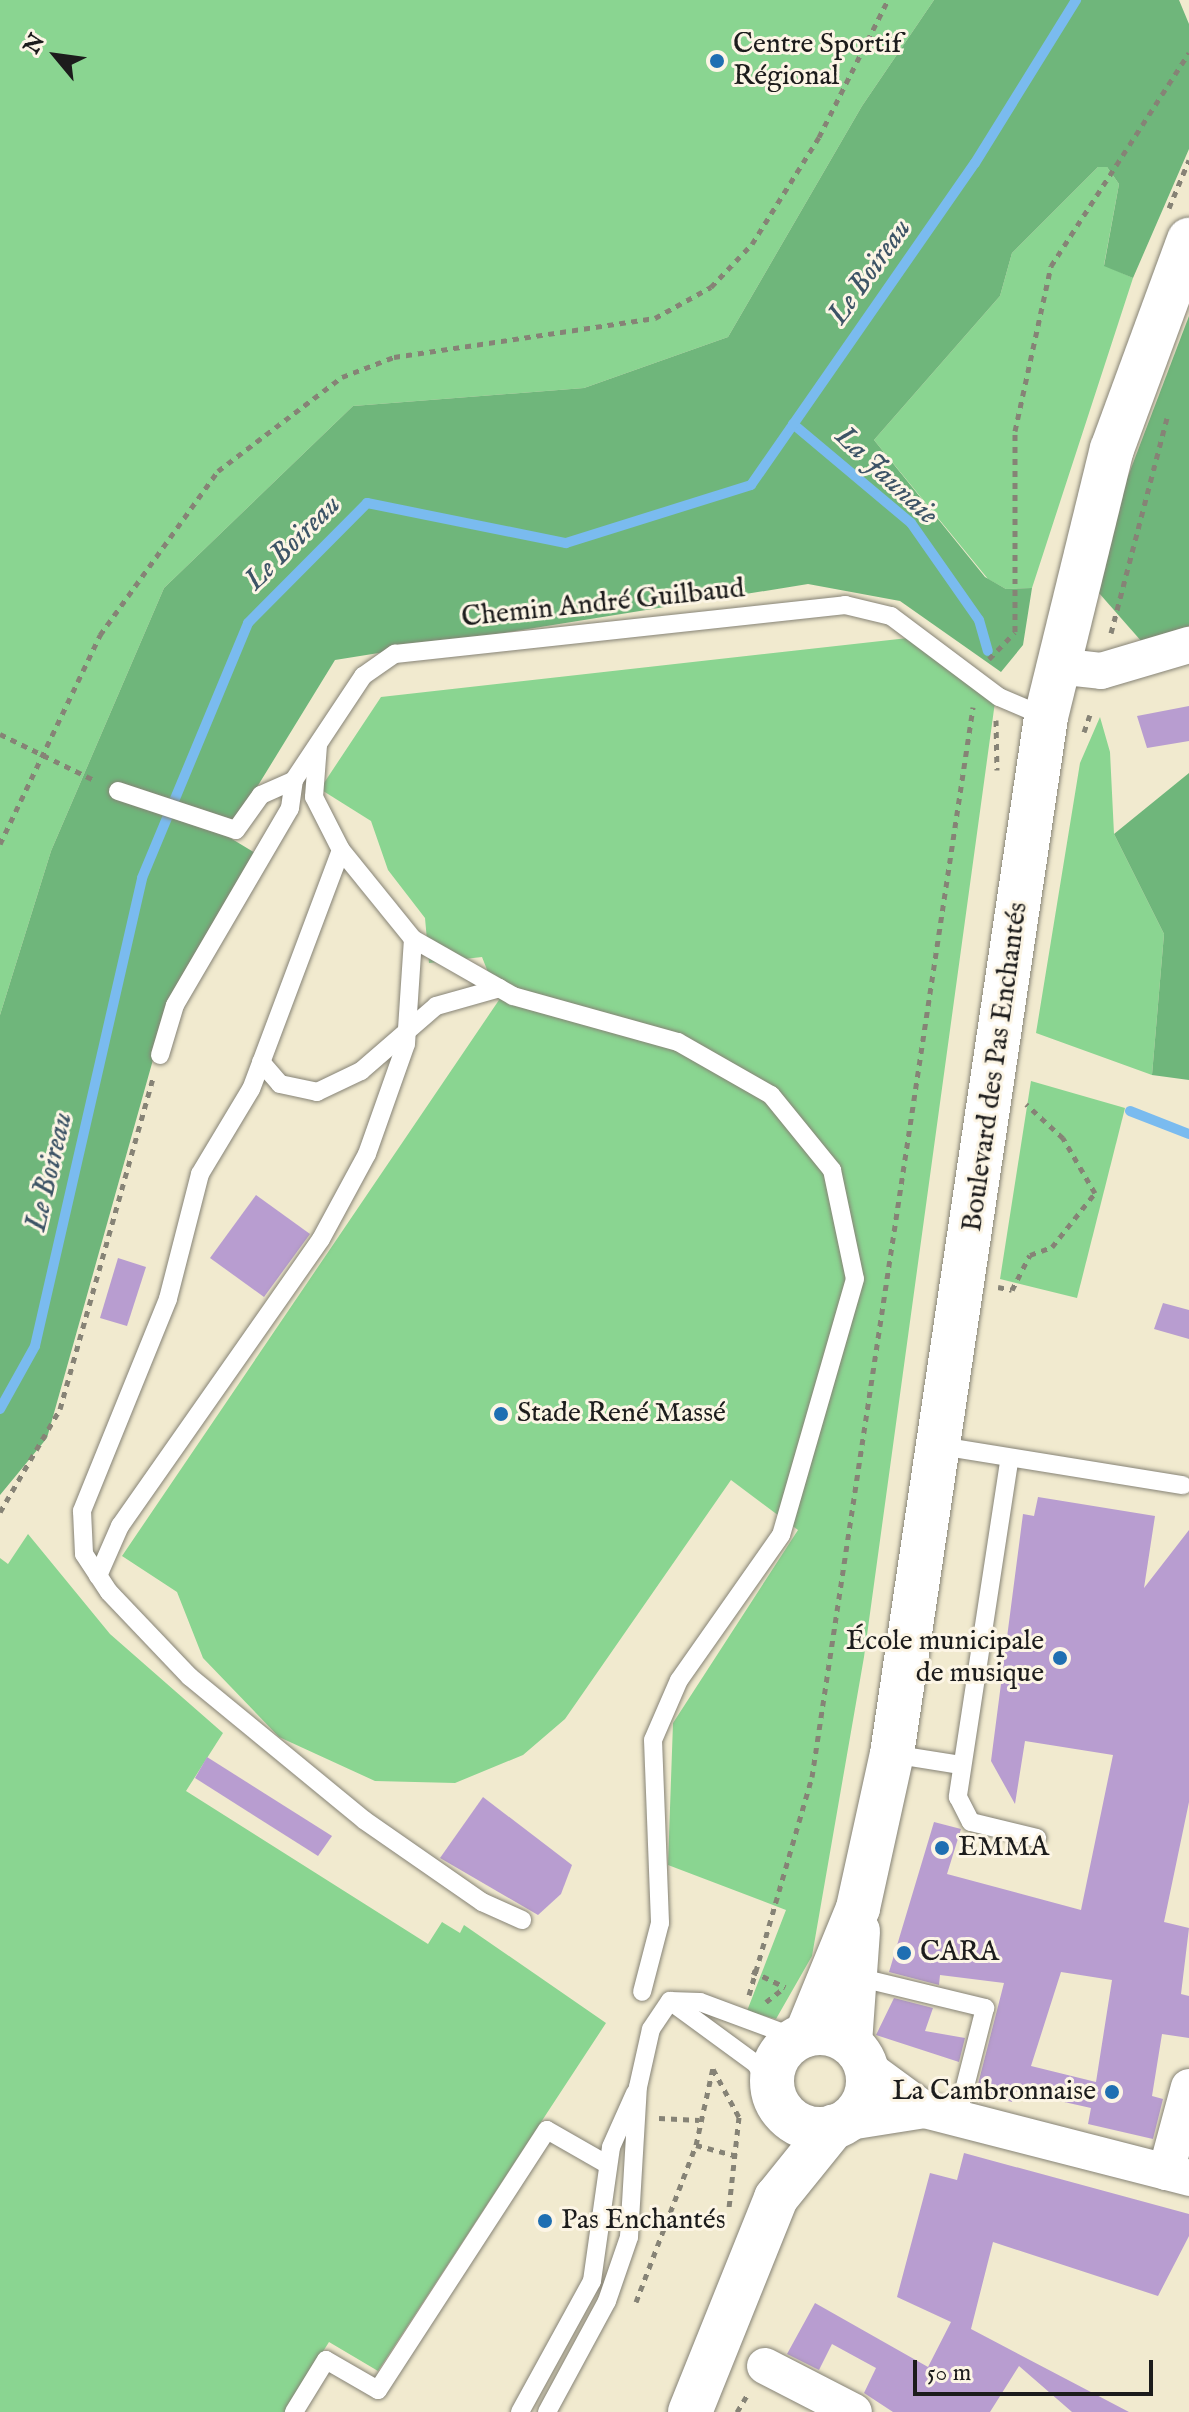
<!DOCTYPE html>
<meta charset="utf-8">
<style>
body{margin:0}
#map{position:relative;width:1189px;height:2412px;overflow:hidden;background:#f1eacf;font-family:"IM FELL English",serif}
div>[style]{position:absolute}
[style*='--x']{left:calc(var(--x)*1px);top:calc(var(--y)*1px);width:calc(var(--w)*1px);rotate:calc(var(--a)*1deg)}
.green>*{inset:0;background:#8ad591}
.forest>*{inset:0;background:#6fb67b}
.stream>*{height:10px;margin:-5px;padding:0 5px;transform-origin:5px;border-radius:5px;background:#7abbef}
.building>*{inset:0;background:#b89dd0}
.path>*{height:5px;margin-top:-2.5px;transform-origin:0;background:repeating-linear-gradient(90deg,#868376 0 6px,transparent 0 12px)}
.roads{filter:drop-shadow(0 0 2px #868376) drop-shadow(0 0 2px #868376)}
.service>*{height:18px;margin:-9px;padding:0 9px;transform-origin:9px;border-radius:9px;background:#fff}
.minor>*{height:36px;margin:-18px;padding:0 18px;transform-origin:18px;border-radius:18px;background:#fff}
.secondary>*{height:44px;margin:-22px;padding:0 22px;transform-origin:22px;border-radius:22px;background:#fff}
.secondary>.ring{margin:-22px;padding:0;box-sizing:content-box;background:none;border:44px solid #fff;border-radius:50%}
.dots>*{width:22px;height:22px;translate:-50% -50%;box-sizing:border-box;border:4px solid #fcf5e5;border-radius:50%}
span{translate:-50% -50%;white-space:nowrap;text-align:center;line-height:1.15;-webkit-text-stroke:6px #fcf5e5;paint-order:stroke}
.poi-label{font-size:28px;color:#1c1c1c}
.left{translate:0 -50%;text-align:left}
.right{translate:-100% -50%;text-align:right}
.street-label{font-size:28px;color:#1c1c1c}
.water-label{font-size:30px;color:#3d5466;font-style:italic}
.north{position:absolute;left:16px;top:16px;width:80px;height:80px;-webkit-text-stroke:6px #fcf5e5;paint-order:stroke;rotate:299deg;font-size:22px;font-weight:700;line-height:32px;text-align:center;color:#1c1c1c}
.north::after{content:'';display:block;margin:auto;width:28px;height:36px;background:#1c1c1c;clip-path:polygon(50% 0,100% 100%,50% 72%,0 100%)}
.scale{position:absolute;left:913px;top:2360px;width:240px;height:36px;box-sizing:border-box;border:4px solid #1c1c1c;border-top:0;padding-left:10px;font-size:24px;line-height:28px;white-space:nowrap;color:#1c1c1c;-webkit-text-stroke:6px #fcf5e5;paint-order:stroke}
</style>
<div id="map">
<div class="green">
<i style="clip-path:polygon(0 0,934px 0,862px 106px,728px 337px,584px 388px,353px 406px,164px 588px,51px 851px,0 1015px)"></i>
<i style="clip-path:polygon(1098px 167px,1107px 167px,1119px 184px,1104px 265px,1133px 278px,1032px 588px,1006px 589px,988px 579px,874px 440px,1000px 296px,1012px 253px)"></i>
<i style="clip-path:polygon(908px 638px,995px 702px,864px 1657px,812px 1956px,776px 2019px,747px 2011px,786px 1910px,668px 1865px,673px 1723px,798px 1530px,731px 1480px,565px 1719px,523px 1755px,455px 1783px,375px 1781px,279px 1737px,203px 1658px,177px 1592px,122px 1556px,499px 1000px,482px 957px,429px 963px,425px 918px,388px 870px,371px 821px,320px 789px,381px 697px)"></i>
<i style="clip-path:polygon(1100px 717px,1110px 752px,1114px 834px,1164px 934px,1152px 1075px,1036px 1033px,1080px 763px)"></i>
<i style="clip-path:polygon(1031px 1081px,1125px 1108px,1077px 1298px,1000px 1279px)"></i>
<i style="clip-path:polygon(28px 1534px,110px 1634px,223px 1733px,186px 1791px,428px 1944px,442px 1922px,460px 1933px,464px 1925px,606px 2023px,378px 2371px,329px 2342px,285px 2412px,0 2412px,0 1558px,8px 1564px)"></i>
</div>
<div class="forest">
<i style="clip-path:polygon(934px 0,1179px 0,1189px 24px,1189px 149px,1133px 278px,1104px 266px,1119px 184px,1107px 167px,1098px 167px,1012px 253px,1000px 296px,874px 440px,985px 577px,1006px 589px,1032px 588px,1023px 645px,1001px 672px,900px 601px,808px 584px,335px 660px,227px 836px,257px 854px,170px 999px,47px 1438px,0 1495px,0 1015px,51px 851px,164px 588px,353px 406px,584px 388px,728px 337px,862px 106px)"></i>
<i style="clip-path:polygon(1189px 316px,1189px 626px,1142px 642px,1099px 593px,1114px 513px)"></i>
<i style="clip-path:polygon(1189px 773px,1189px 1080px,1152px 1075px,1164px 934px,1114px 834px)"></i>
</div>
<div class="stream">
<i style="--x:793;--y:424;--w:154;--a:40"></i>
<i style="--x:911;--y:523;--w:118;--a:55"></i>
<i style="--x:979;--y:620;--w:32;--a:74"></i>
<i style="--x:1130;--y:1111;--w:63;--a:21.3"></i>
<i style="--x:0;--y:1409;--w:72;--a:-60.9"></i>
<i style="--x:35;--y:1346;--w:480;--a:-77.1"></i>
<i style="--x:142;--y:878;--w:276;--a:-67.4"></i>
<i style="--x:248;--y:623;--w:169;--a:-45.2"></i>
<i style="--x:367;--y:503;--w:203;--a:11.4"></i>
<i style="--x:566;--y:543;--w:194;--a:-17.4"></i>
<i style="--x:751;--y:485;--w:392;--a:-55.2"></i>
<i style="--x:975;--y:163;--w:192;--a:-58.2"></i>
</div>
<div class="building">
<i style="clip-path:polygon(1189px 706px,1189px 741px,1147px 748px,1137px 716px)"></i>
<i style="clip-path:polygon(256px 1195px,310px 1234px,264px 1297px,210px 1258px)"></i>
<i style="clip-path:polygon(118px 1258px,146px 1267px,127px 1326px,100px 1318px)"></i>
<i style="clip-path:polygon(1163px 1303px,1189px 1310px,1189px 1339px,1154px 1329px)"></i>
<i style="clip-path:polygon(evenodd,1038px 1497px,1155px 1516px,1144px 1588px,1189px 1530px,1189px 1802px,1164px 1922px,1189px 1928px,1181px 1994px,1189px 1996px,1189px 2038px,1162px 2034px,1152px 2096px,1163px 2099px,1153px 2139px,1088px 2124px,1091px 2108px,1015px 2091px,1012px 2102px,976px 2092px,1004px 1983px,940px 1975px,939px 1985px,889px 1972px,934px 1822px,961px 1829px,947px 1874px,1081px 1910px,1113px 1755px,1025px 1741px,1015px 1804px,991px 1761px,1023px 1514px,1034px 1516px,1038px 1497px,1061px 1972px,1112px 1980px,1096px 2082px,1031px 2066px,1061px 1972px)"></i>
<i style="clip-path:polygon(207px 1757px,332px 1836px,318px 1856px,195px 1778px)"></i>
<i style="clip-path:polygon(483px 1797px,572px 1865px,561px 1894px,538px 1915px,440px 1858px)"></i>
<i style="clip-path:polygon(894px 1998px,933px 2008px,925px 2031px,965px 2038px,959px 2062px,876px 2035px)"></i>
<i style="clip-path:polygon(964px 2153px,1189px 2214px,1189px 2236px,1158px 2296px,993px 2242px,971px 2329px,1129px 2412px,1072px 2412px,1019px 2366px,990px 2412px,893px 2412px,864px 2393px,876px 2368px,832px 2344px,819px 2370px,787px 2354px,815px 2303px,928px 2367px,951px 2322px,897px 2297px,930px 2173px,957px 2180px)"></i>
</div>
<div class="path">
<i style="--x:1169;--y:208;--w:52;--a:-67.4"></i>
<i style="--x:1111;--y:633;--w:222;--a:-75.4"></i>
<i style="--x:989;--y:659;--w:37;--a:-46"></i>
<i style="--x:1015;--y:632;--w:201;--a:-90"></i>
<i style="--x:1015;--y:431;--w:169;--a:-77.7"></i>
<i style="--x:1051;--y:266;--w:254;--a:-57.1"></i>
<i style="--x:996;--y:720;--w:50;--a:88.9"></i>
<i style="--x:1084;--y:732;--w:18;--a:-71"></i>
<i style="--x:0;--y:734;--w:107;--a:26.1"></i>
<i style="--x:0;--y:844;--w:232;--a:-64.4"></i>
<i style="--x:100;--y:635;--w:202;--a:-54.3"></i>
<i style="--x:218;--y:471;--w:156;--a:-37.2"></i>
<i style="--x:342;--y:377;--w:56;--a:-21"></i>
<i style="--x:394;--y:357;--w:264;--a:-8.5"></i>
<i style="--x:655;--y:318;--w:64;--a:-29"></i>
<i style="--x:711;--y:287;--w:59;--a:-46.4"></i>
<i style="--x:752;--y:244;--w:126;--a:-57.9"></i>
<i style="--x:819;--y:137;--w:153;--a:-63.3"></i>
<i style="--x:998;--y:1287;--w:14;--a:12"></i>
<i style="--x:1012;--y:1290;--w:39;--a:-63"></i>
<i style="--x:1030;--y:1255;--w:23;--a:-20"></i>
<i style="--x:1052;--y:1247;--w:69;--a:-51.5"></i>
<i style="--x:1095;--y:1193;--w:64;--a:-120.2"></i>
<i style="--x:1063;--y:1138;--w:50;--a:-137.4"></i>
<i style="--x:0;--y:1512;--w:119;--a:-59.8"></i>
<i style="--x:60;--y:1409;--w:347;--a:-74.3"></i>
<i style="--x:752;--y:1971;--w:37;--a:26"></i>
<i style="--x:749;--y:1995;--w:227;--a:-73.9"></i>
<i style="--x:812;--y:1777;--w:1082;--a:-81.44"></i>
<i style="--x:766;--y:2002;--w:23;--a:-38"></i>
<i style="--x:713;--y:2069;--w:55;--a:61.6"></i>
<i style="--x:739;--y:2117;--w:91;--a:96.3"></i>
<i style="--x:659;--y:2118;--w:40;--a:2.9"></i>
<i style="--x:696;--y:2145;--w:42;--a:15"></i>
<i style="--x:636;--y:2302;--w:168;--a:-69.1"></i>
<i style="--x:696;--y:2145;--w:79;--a:-77.6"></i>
<i style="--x:737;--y:2412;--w:21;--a:-59"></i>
</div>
<div class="roads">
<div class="service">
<i style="--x:318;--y:745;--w:52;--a:94.4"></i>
<i style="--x:314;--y:797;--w:59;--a:63"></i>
<i style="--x:341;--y:850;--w:255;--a:110.6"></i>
<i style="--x:251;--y:1089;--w:99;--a:121"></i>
<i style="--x:200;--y:1174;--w:129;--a:104.4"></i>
<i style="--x:168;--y:1299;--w:229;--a:112.1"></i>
<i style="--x:82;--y:1511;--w:43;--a:87.3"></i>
<i style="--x:84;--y:1554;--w:45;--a:56.7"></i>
<i style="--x:109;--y:1592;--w:117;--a:46.4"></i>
<i style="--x:190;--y:1677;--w:225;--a:39.4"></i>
<i style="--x:364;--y:1820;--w:144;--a:34.8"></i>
<i style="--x:482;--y:1902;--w:44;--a:24.2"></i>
<i style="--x:118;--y:791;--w:124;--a:18.3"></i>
<i style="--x:236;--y:830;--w:43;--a:-54.5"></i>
<i style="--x:261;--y:795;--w:36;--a:-24"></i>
<i style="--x:294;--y:780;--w:125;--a:-56.4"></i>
<i style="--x:363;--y:676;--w:39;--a:-35"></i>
<i style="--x:395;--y:654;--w:453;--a:-6.2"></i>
<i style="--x:845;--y:605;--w:47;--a:13.4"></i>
<i style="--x:891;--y:616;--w:135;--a:36.9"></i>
<i style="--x:999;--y:697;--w:51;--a:23.1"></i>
<i style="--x:341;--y:850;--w:114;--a:51"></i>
<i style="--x:413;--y:939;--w:115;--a:29.7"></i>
<i style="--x:513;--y:996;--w:171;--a:15.6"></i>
<i style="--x:678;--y:1042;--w:107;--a:29.7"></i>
<i style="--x:771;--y:1095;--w:97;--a:50.9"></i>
<i style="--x:832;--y:1170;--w:111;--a:78.1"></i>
<i style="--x:855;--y:1279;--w:266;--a:106.1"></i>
<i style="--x:781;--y:1535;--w:177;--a:125.1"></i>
<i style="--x:679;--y:1680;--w:65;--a:113.4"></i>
<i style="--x:653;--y:1740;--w:183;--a:87.8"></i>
<i style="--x:660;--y:1923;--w:71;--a:104.6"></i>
<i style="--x:160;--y:1055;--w:52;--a:-73.3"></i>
<i style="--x:175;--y:1005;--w:228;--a:-59.7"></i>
<i style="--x:290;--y:808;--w:28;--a:-82"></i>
<i style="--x:261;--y:1062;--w:29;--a:49"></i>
<i style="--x:280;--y:1084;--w:38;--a:12"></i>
<i style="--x:317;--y:1092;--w:49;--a:-25.5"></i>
<i style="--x:361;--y:1071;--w:99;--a:-40.9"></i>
<i style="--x:436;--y:1006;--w:66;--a:-15.7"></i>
<i style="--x:941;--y:1446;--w:245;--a:9.2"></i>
<i style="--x:1009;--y:1462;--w:339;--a:98.7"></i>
<i style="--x:958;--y:1797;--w:28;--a:63"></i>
<i style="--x:971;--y:1822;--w:68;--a:13.6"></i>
<i style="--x:98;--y:1576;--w:55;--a:-66.3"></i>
<i style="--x:120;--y:1526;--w:350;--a:-55"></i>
<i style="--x:321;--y:1239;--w:97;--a:-61.6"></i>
<i style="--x:367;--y:1154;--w:117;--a:-70.5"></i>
<i style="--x:406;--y:1044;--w:105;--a:-86.2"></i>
<i style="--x:892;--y:1754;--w:70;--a:9.1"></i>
<i style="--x:857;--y:1977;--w:132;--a:13.6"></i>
<i style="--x:985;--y:2008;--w:114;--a:104.3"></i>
<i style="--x:670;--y:2001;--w:107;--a:36.2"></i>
<i style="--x:756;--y:2064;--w:36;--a:60"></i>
<i style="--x:670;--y:2001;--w:30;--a:2"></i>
<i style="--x:700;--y:2002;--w:103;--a:20.4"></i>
<i style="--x:294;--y:2412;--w:61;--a:-58.4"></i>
<i style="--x:326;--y:2360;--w:60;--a:30"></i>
<i style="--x:378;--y:2390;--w:310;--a:-57"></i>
<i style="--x:547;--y:2130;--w:70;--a:29.8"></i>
<i style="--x:520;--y:2412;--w:149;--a:-61.2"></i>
<i style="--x:592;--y:2281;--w:135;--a:-81.9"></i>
<i style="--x:611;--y:2147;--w:59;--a:-66"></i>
<i style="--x:547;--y:2412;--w:126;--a:-61.6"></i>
<i style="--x:607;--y:2301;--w:68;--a:-71"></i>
<i style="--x:629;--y:2237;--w:150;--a:-86.6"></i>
<i style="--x:638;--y:2087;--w:59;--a:-77.4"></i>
<i style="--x:651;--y:2029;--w:34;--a:-56"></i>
</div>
<div class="minor">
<i style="--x:1057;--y:666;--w:44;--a:6.5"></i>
<i style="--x:1101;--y:671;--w:92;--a:-16.5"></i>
<i style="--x:865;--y:2066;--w:74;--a:36.3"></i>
<i style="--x:925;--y:2110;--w:273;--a:14.4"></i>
<i style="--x:843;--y:2123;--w:83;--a:-9"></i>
<i style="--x:1166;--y:2172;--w:88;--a:-74.9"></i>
<i style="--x:765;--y:2366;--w:100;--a:27.3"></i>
</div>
<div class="secondary">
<i class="ring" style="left:772px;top:2033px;width:52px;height:52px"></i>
<i style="--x:806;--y:2035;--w:137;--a:-67.7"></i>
<i style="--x:858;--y:1908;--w:158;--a:-77.6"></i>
<i style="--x:892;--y:1754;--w:1048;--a:-81.55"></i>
<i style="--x:1046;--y:717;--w:276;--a:-76.2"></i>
<i style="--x:1112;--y:449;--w:223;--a:-69.8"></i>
<i style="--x:850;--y:2043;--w:112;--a:-85.9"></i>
<i style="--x:690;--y:2412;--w:231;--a:-68.1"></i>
<i style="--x:776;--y:2198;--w:92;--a:-51.1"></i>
</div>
</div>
<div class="dots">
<i style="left:717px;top:61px;background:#1f6fb2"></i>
<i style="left:501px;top:1414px;background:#1f6fb2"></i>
<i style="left:1060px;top:1658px;background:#1f6fb2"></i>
<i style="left:942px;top:1848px;background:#1f6fb2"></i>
<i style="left:904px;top:1953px;background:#1f6fb2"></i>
<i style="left:1112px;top:2092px;background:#1f6fb2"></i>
<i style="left:545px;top:2221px;background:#1f6fb2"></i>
</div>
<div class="poi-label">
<span class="left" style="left:733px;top:61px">Centre Sportif<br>Régional</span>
<span class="left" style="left:517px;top:1414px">Stade René Massé</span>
<span class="right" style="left:1044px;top:1658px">École municipale<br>de musique</span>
<span class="left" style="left:958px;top:1848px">EMMA</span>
<span class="left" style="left:920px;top:1953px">CARA</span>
<span class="right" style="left:1096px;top:2092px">La Cambronnaise</span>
<span class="left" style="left:561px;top:2221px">Pas Enchantés</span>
</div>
<div class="street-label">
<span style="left:603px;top:604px;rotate:-6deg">Chemin André Guilbaud</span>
<span style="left:996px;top:1067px;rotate:-82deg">Boulevard des Pas Enchantés</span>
</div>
<div class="water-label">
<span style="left:870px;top:272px;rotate:-55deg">Le Boireau</span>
<span style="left:886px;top:476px;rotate:43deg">La Jaunaie</span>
<span style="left:293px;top:543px;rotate:-45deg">Le Boireau</span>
<span style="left:50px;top:1172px;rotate:-77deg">Le Boireau</span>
</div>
<div class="north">N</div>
<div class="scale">50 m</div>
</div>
